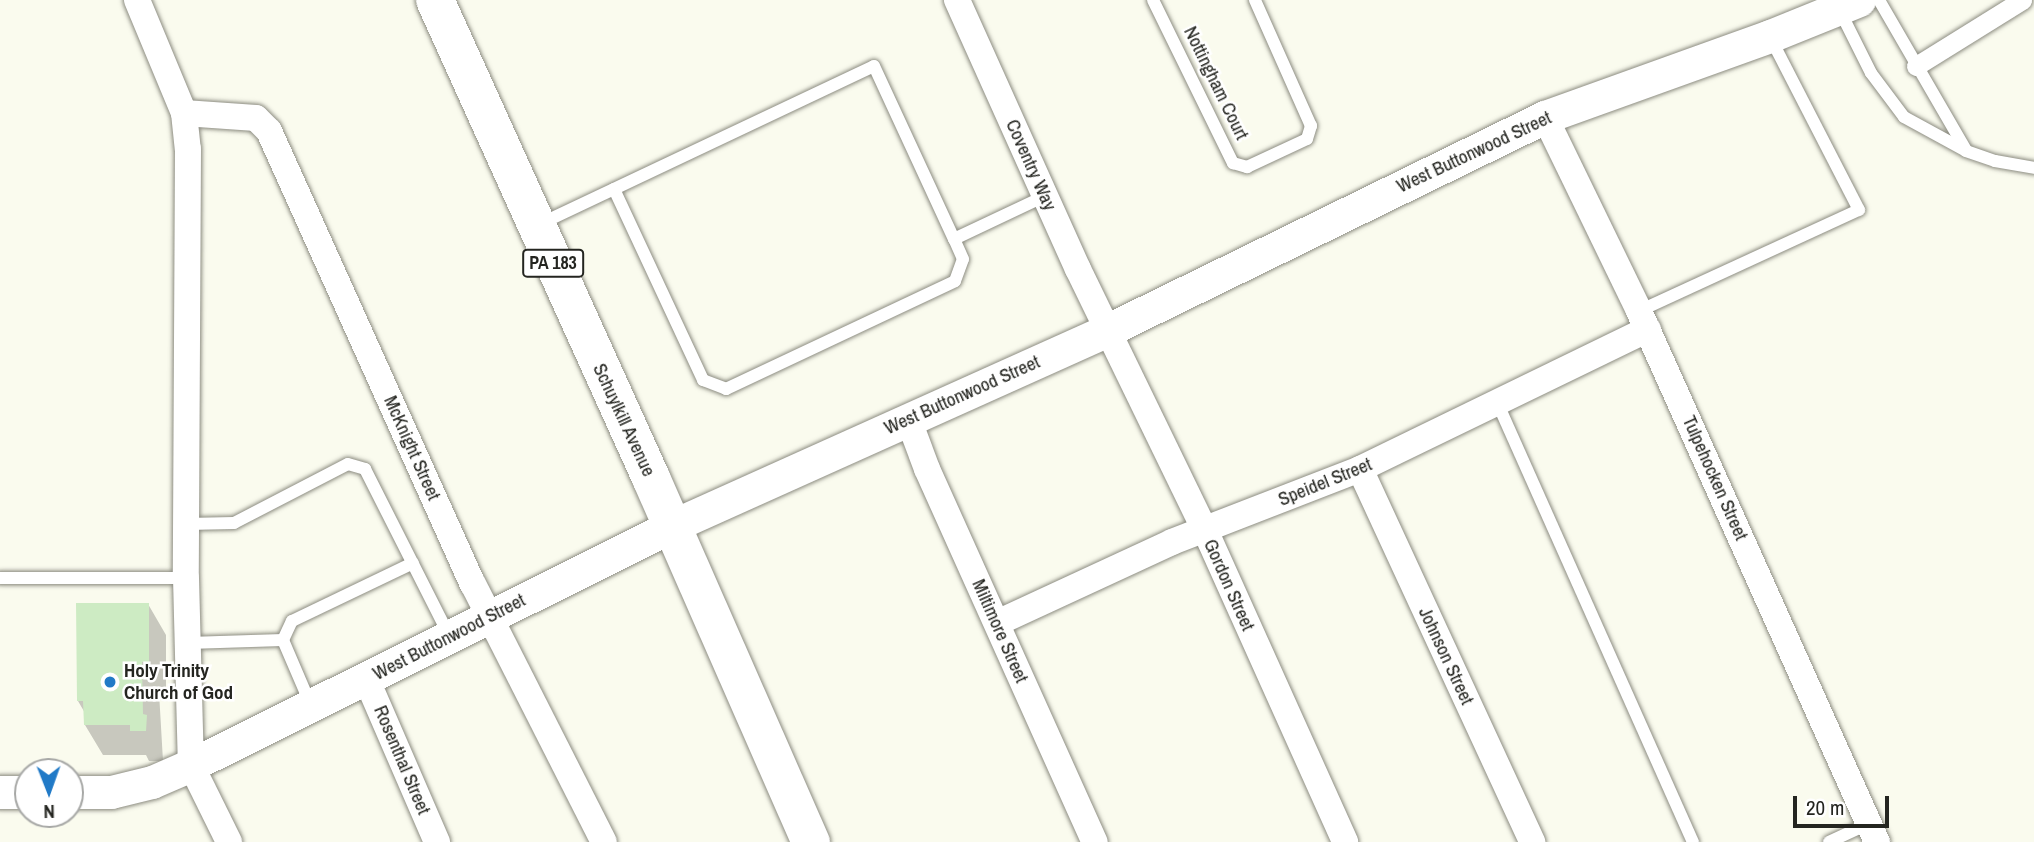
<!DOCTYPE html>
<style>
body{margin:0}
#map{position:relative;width:2034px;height:842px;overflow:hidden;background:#fafbee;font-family:"Archivo Narrow",sans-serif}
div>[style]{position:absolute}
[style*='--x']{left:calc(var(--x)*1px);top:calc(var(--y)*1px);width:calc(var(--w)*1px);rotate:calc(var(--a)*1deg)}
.shadow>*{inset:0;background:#0003}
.building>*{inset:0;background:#cdebc3}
.roads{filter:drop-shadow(0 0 2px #8c8c81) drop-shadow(0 0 2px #8c8c81)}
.service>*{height:12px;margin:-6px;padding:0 6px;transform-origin:6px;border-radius:6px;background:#fff}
.pedestrian>*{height:19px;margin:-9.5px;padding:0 9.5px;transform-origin:9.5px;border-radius:9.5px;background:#fff}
.minor>*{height:26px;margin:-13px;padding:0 13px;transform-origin:13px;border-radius:13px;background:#fff}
.tertiary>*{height:33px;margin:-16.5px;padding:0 16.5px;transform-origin:16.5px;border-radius:16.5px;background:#fff}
.primary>*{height:38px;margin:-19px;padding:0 19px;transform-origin:19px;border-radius:19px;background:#fff}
.dots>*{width:19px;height:19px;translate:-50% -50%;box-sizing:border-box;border:4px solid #fff;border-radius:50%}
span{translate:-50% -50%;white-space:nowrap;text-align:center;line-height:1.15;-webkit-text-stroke:5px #fff;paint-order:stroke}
.shield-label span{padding:2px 5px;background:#fff;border:2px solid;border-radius:5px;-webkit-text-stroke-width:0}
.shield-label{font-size:18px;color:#242520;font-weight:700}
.street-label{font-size:19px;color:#242520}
.poi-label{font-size:19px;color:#242520;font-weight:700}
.left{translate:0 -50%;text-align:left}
.north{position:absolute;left:14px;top:758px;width:70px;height:70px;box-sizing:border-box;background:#fff;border:2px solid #a7a8a6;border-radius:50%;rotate:179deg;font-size:19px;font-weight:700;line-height:28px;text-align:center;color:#242520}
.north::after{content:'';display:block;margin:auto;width:24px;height:32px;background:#217ac7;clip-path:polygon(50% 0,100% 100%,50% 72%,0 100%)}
.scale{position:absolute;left:1793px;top:796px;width:96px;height:32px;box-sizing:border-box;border:4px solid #242520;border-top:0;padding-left:9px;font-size:21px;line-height:24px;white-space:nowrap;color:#242520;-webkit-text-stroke:5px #fff;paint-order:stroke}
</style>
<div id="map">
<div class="shadow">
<i style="clip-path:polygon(148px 604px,166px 635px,166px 692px,159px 692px,163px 761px,149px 761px,146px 755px,103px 755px,85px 725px,85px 713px,78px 701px,77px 605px)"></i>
</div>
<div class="building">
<i style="clip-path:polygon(76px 603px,149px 603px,149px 662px,142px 662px,143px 714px,147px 715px,146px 731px,130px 731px,130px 725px,84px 725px,83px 701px,77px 701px)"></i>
</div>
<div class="roads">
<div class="service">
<i style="--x:1153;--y:0;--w:182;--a:63.9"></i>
<i style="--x:1233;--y:163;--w:15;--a:16"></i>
<i style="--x:1247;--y:167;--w:66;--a:-25"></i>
<i style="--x:1307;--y:139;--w:14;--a:-73"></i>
<i style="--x:1311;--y:126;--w:138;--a:-114"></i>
<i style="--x:1879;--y:0;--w:173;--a:59.9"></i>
<i style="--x:1840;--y:11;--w:69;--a:63.4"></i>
<i style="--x:1871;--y:73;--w:55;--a:53.1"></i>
<i style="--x:1904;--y:117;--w:71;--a:28.7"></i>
<i style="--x:1966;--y:151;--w:31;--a:19"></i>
<i style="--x:1995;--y:161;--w:40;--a:10"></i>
<i style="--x:614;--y:189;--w:211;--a:65"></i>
<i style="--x:703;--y:380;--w:25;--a:21"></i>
<i style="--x:726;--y:389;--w:253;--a:-25.2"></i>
<i style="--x:955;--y:281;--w:23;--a:-70"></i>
<i style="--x:963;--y:259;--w:22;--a:-114"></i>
<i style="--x:542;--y:223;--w:367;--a:-25.3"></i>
<i style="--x:874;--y:66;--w:191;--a:65.2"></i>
<i style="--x:954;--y:239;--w:101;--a:-25.3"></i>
<i style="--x:1639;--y:311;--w:242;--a:-24.7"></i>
<i style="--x:1859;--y:210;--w:192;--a:-117.2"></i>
<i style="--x:1497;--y:402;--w:482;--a:66"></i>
<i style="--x:186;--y:524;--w:48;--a:-1.2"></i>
<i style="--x:234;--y:523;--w:128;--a:-27.4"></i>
<i style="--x:348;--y:464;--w:18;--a:16"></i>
<i style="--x:365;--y:469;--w:188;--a:63.2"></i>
<i style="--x:0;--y:578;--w:186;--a:0"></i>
<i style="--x:188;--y:643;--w:95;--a:-1.8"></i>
<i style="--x:310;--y:703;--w:69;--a:-113.2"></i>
<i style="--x:283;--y:640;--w:21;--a:-65"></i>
<i style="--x:292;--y:621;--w:134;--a:-25.6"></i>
<i style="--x:1829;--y:842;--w:45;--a:-24.9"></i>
</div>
<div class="pedestrian">
<i style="--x:1916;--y:66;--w:125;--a:-31.9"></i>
</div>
<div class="minor">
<i style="--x:137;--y:0;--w:122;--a:67.4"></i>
<i style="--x:184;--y:113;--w:36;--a:84"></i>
<i style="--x:188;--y:149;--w:429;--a:90.3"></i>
<i style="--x:186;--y:578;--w:187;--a:88.5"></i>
<i style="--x:191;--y:765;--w:86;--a:63.7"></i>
<i style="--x:957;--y:0;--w:295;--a:65.8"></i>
<i style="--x:1078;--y:269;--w:290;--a:64.1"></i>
<i style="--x:1205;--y:530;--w:342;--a:65.8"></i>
<i style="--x:184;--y:113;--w:72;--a:4"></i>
<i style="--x:256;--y:118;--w:18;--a:45"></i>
<i style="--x:269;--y:131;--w:497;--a:65.8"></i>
<i style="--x:473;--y:584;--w:289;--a:63.1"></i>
<i style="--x:1545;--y:117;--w:216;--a:64.1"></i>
<i style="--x:1639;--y:311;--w:582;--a:65.86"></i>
<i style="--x:908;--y:418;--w:54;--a:69.6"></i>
<i style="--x:927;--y:469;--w:409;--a:65.8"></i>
<i style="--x:1360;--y:469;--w:411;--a:65.2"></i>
<i style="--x:997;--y:623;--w:193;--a:-24.8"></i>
<i style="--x:1172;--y:542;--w:202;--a:-21.2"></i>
<i style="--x:1360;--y:469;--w:320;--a:-25.9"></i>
<i style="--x:366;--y:678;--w:179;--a:66.6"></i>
</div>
<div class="tertiary">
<i style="--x:0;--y:792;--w:28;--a:0"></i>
<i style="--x:70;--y:792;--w:41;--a:0"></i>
<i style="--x:111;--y:792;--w:42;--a:-13.7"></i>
<i style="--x:152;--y:782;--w:43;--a:-23.6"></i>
<i style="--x:191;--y:765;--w:537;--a:-26.42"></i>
<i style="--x:672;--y:526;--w:478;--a:-24.2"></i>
<i style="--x:1108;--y:330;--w:486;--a:-26"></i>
<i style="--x:1545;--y:117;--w:239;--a:-19.8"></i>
<i style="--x:1770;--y:36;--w:96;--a:-22"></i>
</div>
<div class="primary">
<i style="--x:435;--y:0;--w:525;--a:65.68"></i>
<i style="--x:651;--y:478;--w:398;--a:66.3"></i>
</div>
</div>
<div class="dots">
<i style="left:110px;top:682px;background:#217ac7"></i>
</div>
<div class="shield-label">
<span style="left:553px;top:263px">PA 183</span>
</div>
<div class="street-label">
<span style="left:1216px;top:83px;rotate:64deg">Nottingham Court</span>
<span style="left:1474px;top:152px;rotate:-25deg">West Buttonwood Street</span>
<span style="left:1031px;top:165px;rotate:66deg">Coventry Way</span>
<span style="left:962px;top:395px;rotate:-24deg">West Buttonwood Street</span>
<span style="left:624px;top:420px;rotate:65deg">Schuylkill Avenue</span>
<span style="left:412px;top:448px;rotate:66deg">McKnight Street</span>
<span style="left:1715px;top:478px;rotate:66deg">Tulpehocken Street</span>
<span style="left:1325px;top:482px;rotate:-22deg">Speidel Street</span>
<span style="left:1229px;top:585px;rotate:66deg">Gordon Street</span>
<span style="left:1000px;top:631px;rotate:66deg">Miltimore Street</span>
<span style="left:449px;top:637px;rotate:-27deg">West Buttonwood Street</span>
<span style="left:1446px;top:656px;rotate:65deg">Johnson Street</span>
<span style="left:402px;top:760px;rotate:67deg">Rosenthal Street</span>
</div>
<div class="poi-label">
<span class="left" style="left:124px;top:682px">Holy Trinity<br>Church of God</span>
</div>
<div class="north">N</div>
<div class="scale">20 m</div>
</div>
